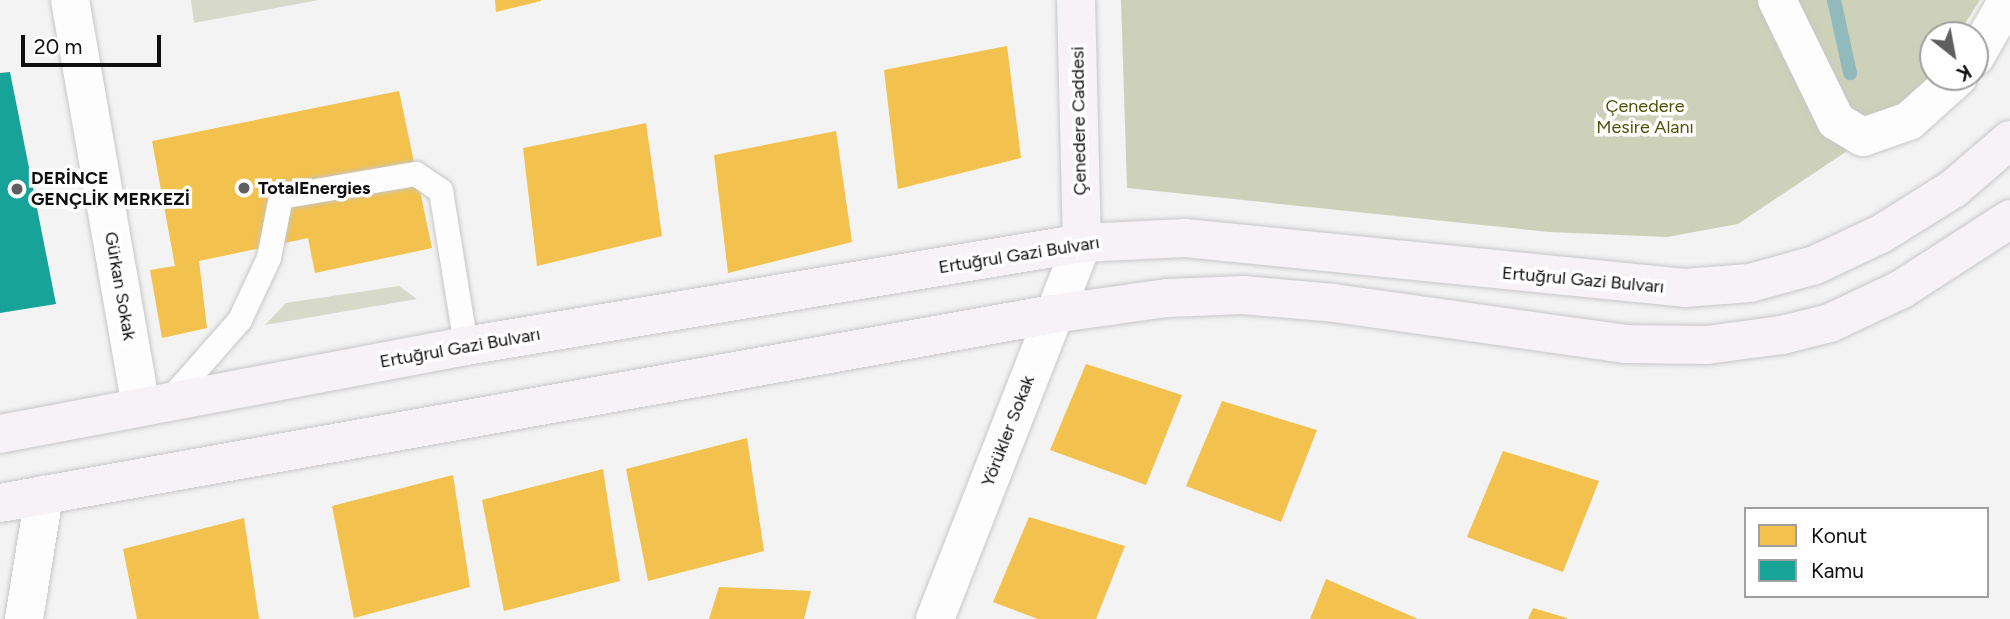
<!DOCTYPE html>
<meta charset="utf-8">
<style>
body{margin:0}
#map{position:relative;width:2010px;height:619px;overflow:hidden;background:#f3f3f3;font-family:Figtree,sans-serif}
div>[style]{position:absolute}
[style*='--x']{left:calc(var(--x)*1px);top:calc(var(--y)*1px);width:calc(var(--w)*1px);rotate:calc(var(--a)*1deg)}
.green>*{inset:0;background:#d7d9ca}
.forest>*{inset:0;background:#ced1b9}
.homes>*{inset:0;background:#f2c14e}
.public>*{inset:0;background:#17a398}
.stream>*{height:14px;margin:-7px;padding:0 7px;transform-origin:7px;border-radius:7px;background:#92babd}
.roads{filter:drop-shadow(0 0 2px #c6c7c7) drop-shadow(0 0 2px #c6c7c7)}
.lane>*{height:24px;margin:-12px;padding:0 12px;transform-origin:12px;border-radius:12px;background:#fdfdfd}
.street>*{height:38px;margin:-19px;padding:0 19px;transform-origin:19px;border-radius:19px;background:#fdfdfd}
.secondary>*{height:38px;margin:-19px;padding:0 19px;transform-origin:19px;border-radius:19px;background:#f6f2f6}
.dots>*{width:19px;height:19px;translate:-50% -50%;box-sizing:border-box;border:4px solid #fff;border-radius:50%}
span{translate:-50% -50%;white-space:nowrap;text-align:center;line-height:1.15;-webkit-text-stroke:7px #fff;paint-order:stroke}
.park-label{font-size:18px;color:#4e5208}
.street-label{font-size:18px;color:#0f0f10}
.poi-label{font-size:18px;color:#0f0f10;font-weight:700}
.left{translate:0 -50%;text-align:left}
.legend{position:absolute;left:1744px;top:507px;width:245px;height:91px;box-sizing:border-box;background:#fff;border:2px solid #9f9f9f;margin:0;padding:9px 12px;list-style:none;font-size:21px;color:#0f0f10}
.legend li{display:flex;align-items:center;gap:14px;height:35px}
.legend b{width:35px;border:2px solid #9f9f9f}
.north{position:absolute;left:1919px;top:21px;width:70px;height:70px;box-sizing:border-box;background:#fff;border:2px solid #9f9f9f;border-radius:50%;rotate:149deg;font-size:19px;font-weight:700;line-height:28px;text-align:center;color:#0f0f10}
.north::after{content:'';display:block;margin:auto;width:24px;height:32px;background:#5f5f5f;clip-path:polygon(50% 0,100% 100%,50% 72%,0 100%)}
.scale{position:absolute;left:21px;top:35px;width:140px;height:32px;box-sizing:border-box;border:4px solid #0f0f10;border-top:0;padding-left:9px;font-size:21px;line-height:24px;white-space:nowrap;color:#0f0f10;-webkit-text-stroke:5px #fff;paint-order:stroke}
</style>
<div id="map">
<div class="green">
<i style="clip-path:polygon(191px 0,319px 0,194px 23px)"></i>
<i style="clip-path:polygon(399px 286px,417px 299px,265px 325px,286px 303px)"></i>
</div>
<div class="forest">
<i style="clip-path:polygon(1121px 0,1980px 0,1958px 35px,1933px 35px,1933px 71px,1925px 83px,1847px 151px,1738px 224px,1667px 237px,1549px 232px,1127px 188px)"></i>
</div>
<div class="homes">
<i style="clip-path:polygon(495px 0,541px 0,541px 1px,496px 12px)"></i>
<i style="clip-path:polygon(1007px 46px,1021px 158px,898px 189px,884px 70px)"></i>
<i style="clip-path:polygon(399px 91px,432px 248px,315px 273px,308px 238px,199px 261px,207px 328px,162px 338px,150px 270px,175px 266px,152px 141px)"></i>
<i style="clip-path:polygon(646px 123px,662px 236px,537px 266px,523px 148px)"></i>
<i style="clip-path:polygon(836px 131px,852px 242px,728px 273px,714px 155px)"></i>
<i style="clip-path:polygon(1086px 364px,1182px 395px,1146px 485px,1050px 450px)"></i>
<i style="clip-path:polygon(1222px 401px,1317px 430px,1281px 522px,1186px 486px)"></i>
<i style="clip-path:polygon(747px 438px,764px 551px,648px 581px,626px 469px)"></i>
<i style="clip-path:polygon(1503px 451px,1599px 481px,1563px 572px,1467px 537px)"></i>
<i style="clip-path:polygon(603px 469px,620px 581px,504px 611px,482px 500px)"></i>
<i style="clip-path:polygon(453px 475px,470px 587px,354px 618px,332px 506px)"></i>
<i style="clip-path:polygon(1029px 517px,1125px 546px,1096px 619px,1038px 619px,993px 602px)"></i>
<i style="clip-path:polygon(244px 518px,259px 619px,137px 619px,123px 549px)"></i>
<i style="clip-path:polygon(1326px 579px,1418px 619px,1310px 619px)"></i>
<i style="clip-path:polygon(719px 587px,811px 591px,804px 619px,709px 619px)"></i>
<i style="clip-path:polygon(1533px 608px,1567px 618px,1567px 619px,1528px 619px)"></i>
</div>
<div class="public">
<i style="clip-path:polygon(10px 72px,56px 304px,0 313px,0 73px)"></i>
</div>
<div class="stream">
<i style="--x:1834;--y:0;--w:75;--a:77.6"></i>
</div>
<div class="roads">
<div class="lane">
<i style="--x:168;--y:402;--w:109;--a:-48.7"></i>
<i style="--x:240;--y:320;--w:68;--a:-64.9"></i>
<i style="--x:269;--y:258;--w:62;--a:-78.9"></i>
<i style="--x:281;--y:197;--w:137;--a:-9.7"></i>
<i style="--x:416;--y:174;--w:30;--a:34"></i>
<i style="--x:441;--y:191;--w:157;--a:80.8"></i>
</div>
<div class="street">
<i style="--x:70;--y:0;--w:413;--a:80.1"></i>
<i style="--x:1777;--y:0;--w:135;--a:64"></i>
<i style="--x:1836;--y:121;--w:31;--a:31"></i>
<i style="--x:1863;--y:137;--w:49;--a:-19.2"></i>
<i style="--x:1909;--y:121;--w:66;--a:-41.9"></i>
<i style="--x:1975;--y:57;--w:66;--a:-59.9"></i>
<i style="--x:24;--y:619;--w:126;--a:-80.8"></i>
<i style="--x:935;--y:619;--w:404;--a:-68.6"></i>
</div>
<div class="secondary">
<i style="--x:1076;--y:0;--w:243;--a:88.6"></i>
<i style="--x:0;--y:434;--w:474;--a:-10.7"></i>
<i style="--x:466;--y:346;--w:625;--a:-9.49"></i>
<i style="--x:1082;--y:243;--w:103;--a:-2.8"></i>
<i style="--x:1185;--y:238;--w:502;--a:5.71"></i>
<i style="--x:1685;--y:288;--w:65;--a:-4.4"></i>
<i style="--x:1750;--y:283;--w:67;--a:-15.5"></i>
<i style="--x:1815;--y:265;--w:73;--a:-25.2"></i>
<i style="--x:1881;--y:234;--w:85;--a:-32"></i>
<i style="--x:1953;--y:189;--w:75;--a:-40.7"></i>
<i style="--x:0;--y:503;--w:1070;--a:-10.18"></i>
<i style="--x:1053;--y:314;--w:115;--a:-8"></i>
<i style="--x:1167;--y:298;--w:76;--a:-2.3"></i>
<i style="--x:1243;--y:295;--w:91;--a:5"></i>
<i style="--x:1334;--y:303;--w:294;--a:8"></i>
<i style="--x:1625;--y:344;--w:82;--a:0.7"></i>
<i style="--x:1707;--y:345;--w:76;--a:-7.6"></i>
<i style="--x:1782;--y:335;--w:49;--a:-14"></i>
<i style="--x:1830;--y:323;--w:80;--a:-25.3"></i>
<i style="--x:1902;--y:289;--w:129;--a:-32.9"></i>
</div>
</div>
<div class="dots">
<i style="left:244px;top:188px;background:#5f5f5f"></i>
<i style="left:17px;top:189px;background:#5f5f5f"></i>
</div>
<div class="park-label">
<span style="left:1645px;top:117px">Çenedere<br>Mesire Alanı</span>
</div>
<div class="street-label">
<span style="left:1079px;top:121px;rotate:-91deg">Çenedere Caddesi</span>
<span style="left:1019px;top:255px;rotate:-9deg">Ertuğrul Gazi Bulvarı</span>
<span style="left:1583px;top:280px;rotate:5deg">Ertuğrul Gazi Bulvarı</span>
<span style="left:120px;top:286px;rotate:80deg">Gürkan Sokak</span>
<span style="left:460px;top:348px;rotate:-10deg">Ertuğrul Gazi Bulvarı</span>
<span style="left:1008px;top:431px;rotate:-69deg">Yörükler Sokak</span>
</div>
<div class="poi-label">
<span class="left" style="left:31px;top:189px">DERİNCE<br>GENÇLİK MERKEZİ</span>
<span class="left" style="left:258px;top:188px">TotalEnergies</span>
</div>
<ul class="legend">
<li><b style="height:19px;background:#f2c14e"></b>Konut</li>
<li><b style="height:19px;background:#17a398"></b>Kamu</li>
</ul>
<div class="north">K</div>
<div class="scale">20 m</div>
</div>
